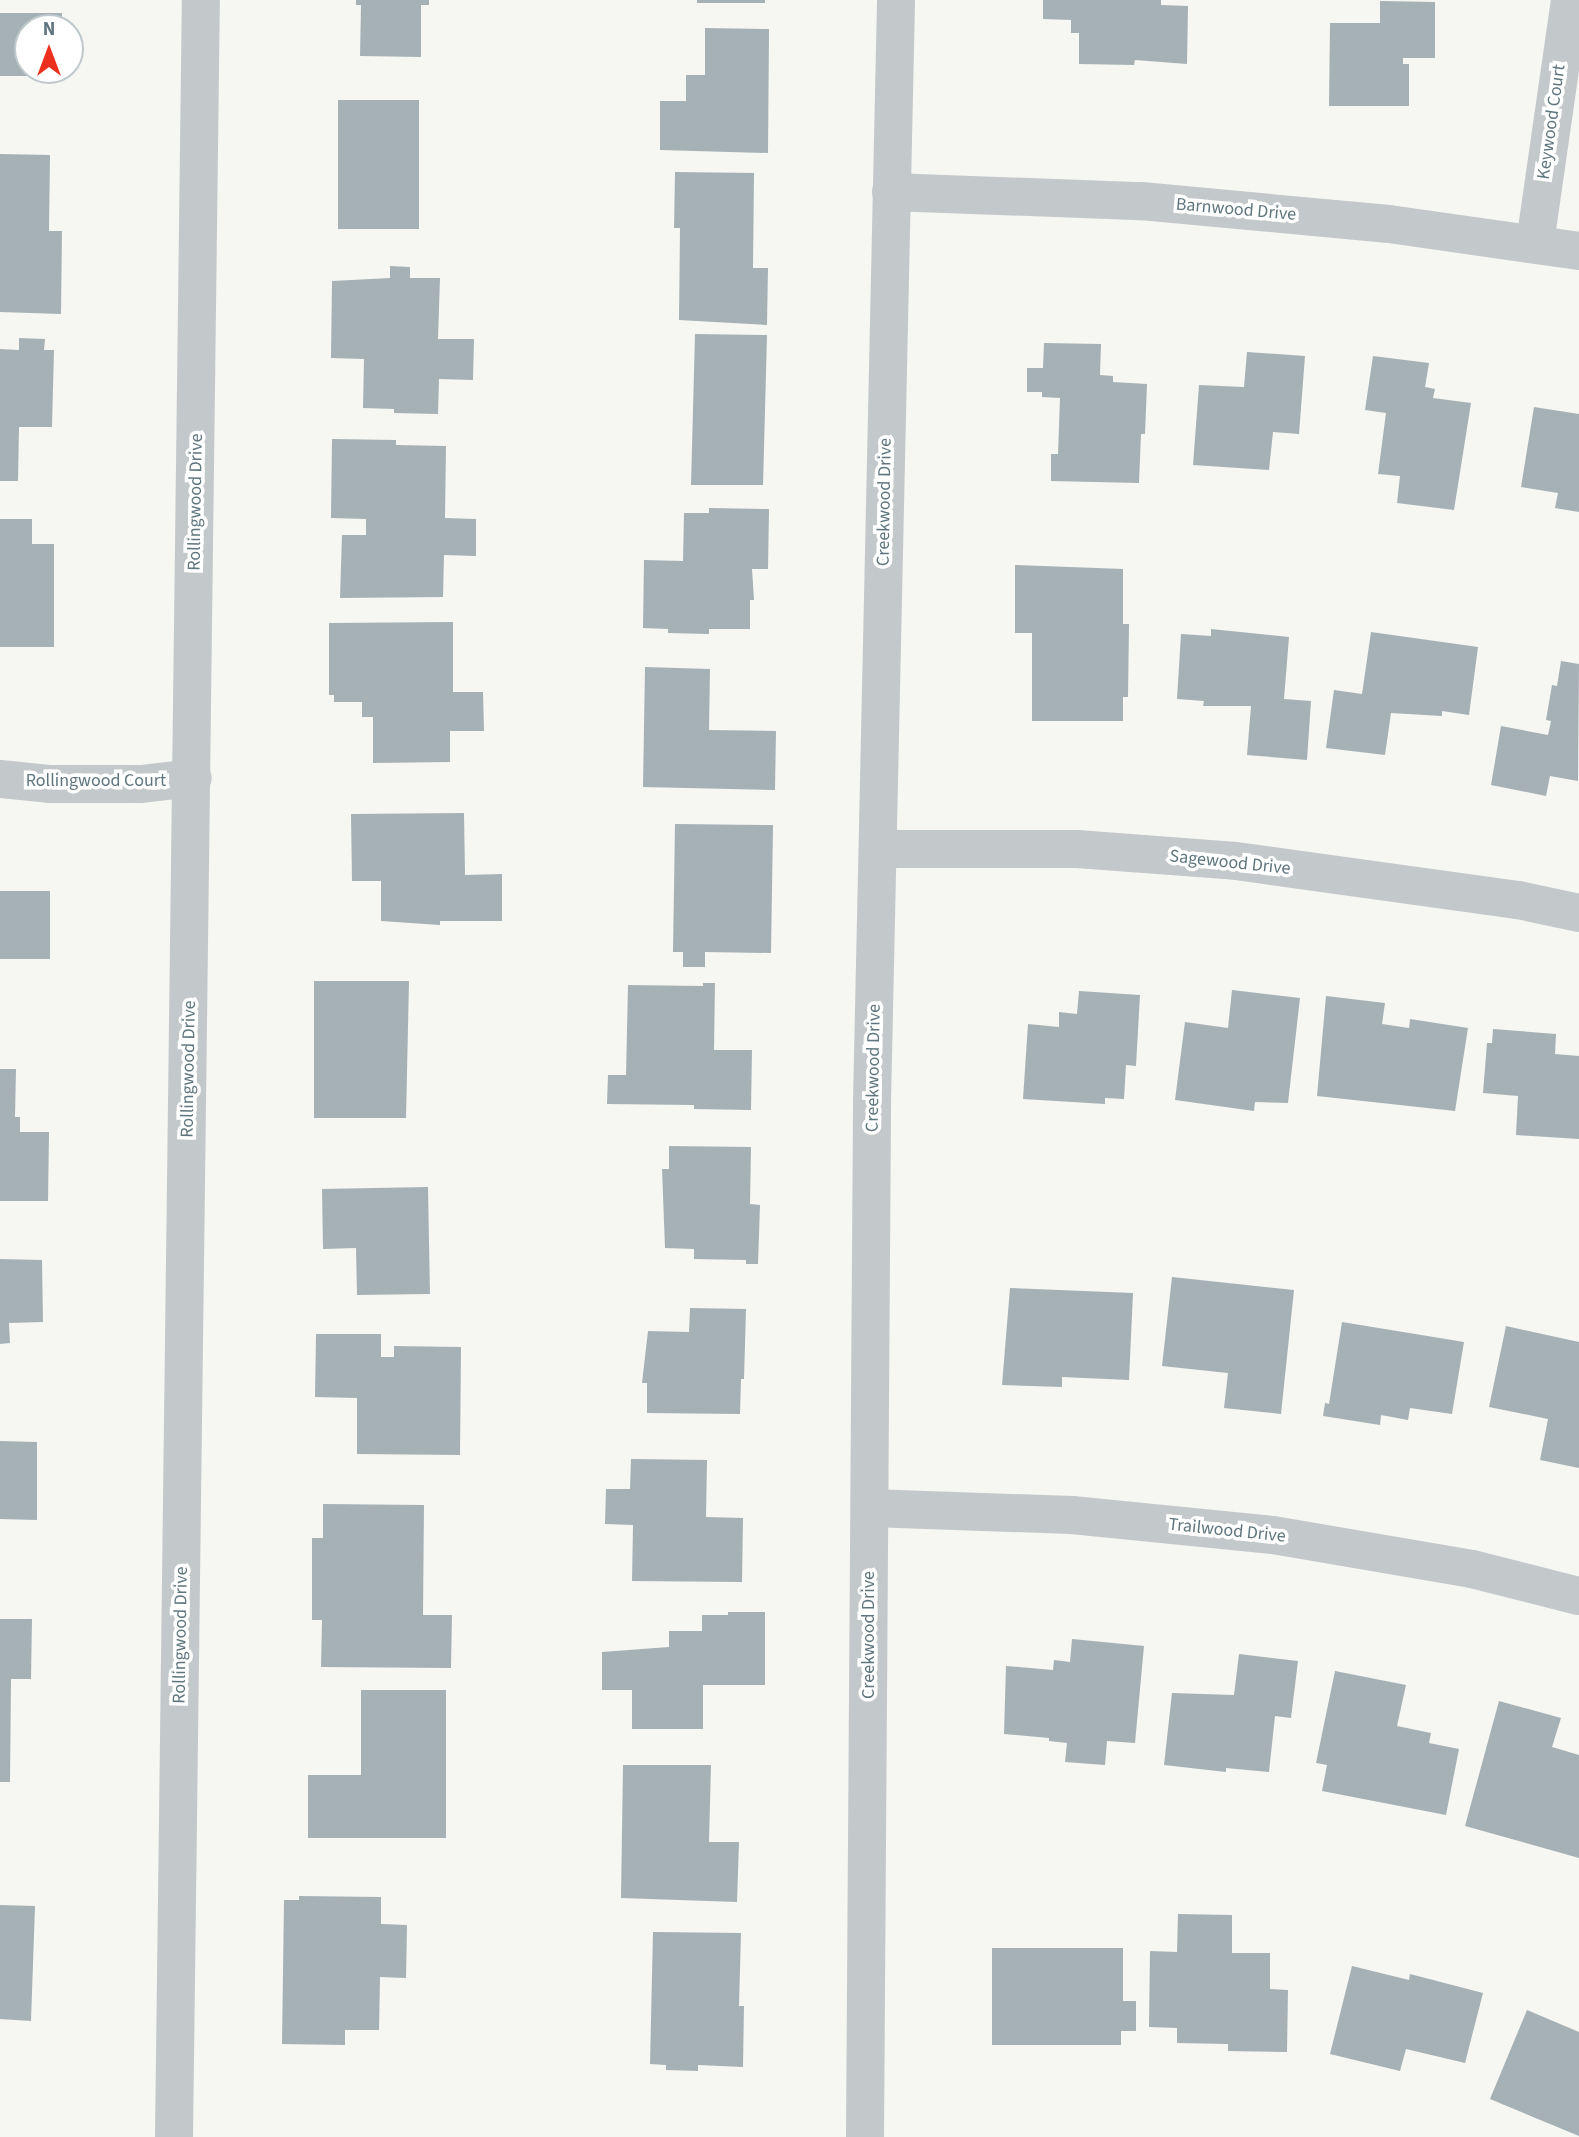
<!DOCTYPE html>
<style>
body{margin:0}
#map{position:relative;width:1579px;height:2137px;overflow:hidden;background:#f6f6f2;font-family:"Source Sans 3",sans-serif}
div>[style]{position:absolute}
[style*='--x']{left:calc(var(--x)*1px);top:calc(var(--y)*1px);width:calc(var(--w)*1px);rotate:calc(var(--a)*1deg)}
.building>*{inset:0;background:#a5b1b5}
.minor>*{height:38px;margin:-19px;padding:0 19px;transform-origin:19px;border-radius:19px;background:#c3c8ca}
span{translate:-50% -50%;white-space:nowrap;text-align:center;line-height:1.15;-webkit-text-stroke:7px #fff;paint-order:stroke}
.street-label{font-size:18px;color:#5f767f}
.north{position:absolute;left:14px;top:14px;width:70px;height:70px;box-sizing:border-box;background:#fff;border:2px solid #bfc8cc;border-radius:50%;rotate:0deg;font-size:19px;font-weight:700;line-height:28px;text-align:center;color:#5f767f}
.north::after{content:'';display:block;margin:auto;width:24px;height:32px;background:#ec301d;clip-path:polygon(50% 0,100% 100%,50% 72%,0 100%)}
</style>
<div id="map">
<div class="building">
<i style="clip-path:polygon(356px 0,429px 0,429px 5px,421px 5px,421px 57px,360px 56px,361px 5px,356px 5px)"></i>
<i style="clip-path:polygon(697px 0,765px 0,765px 3px,697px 3px)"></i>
<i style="clip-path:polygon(1043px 0,1161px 0,1161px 5px,1188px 6px,1187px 64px,1135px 60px,1134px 65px,1079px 64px,1079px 33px,1071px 33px,1071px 20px,1043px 19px)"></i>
<i style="clip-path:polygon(1380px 1px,1435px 2px,1435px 58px,1403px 58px,1403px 64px,1409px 64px,1409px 106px,1329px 106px,1330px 23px,1380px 23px)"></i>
<i style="clip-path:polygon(0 13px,62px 13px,62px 28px,28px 28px,28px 70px,62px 70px,62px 76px,0 76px)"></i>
<i style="clip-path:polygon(705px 28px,769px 29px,768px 153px,660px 150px,660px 101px,686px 101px,686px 75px,705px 75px)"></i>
<i style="clip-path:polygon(338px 100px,419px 100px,419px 229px,338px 229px)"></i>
<i style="clip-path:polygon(0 154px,50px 155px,49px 231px,62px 231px,61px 314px,0 312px)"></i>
<i style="clip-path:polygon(675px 172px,754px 173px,753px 268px,768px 268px,767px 325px,679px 320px,680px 228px,674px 228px)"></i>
<i style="clip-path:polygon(390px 266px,410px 267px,410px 278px,440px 278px,438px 339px,474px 339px,473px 380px,439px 379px,438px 414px,394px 413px,394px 409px,363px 408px,364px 359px,331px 358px,332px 281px,390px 278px)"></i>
<i style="clip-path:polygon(695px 334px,767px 335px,763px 485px,691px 485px)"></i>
<i style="clip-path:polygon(19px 338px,45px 339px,44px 350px,54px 350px,52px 427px,19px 427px,18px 481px,0 481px,0 349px,19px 350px)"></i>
<i style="clip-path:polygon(1044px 343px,1101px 344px,1100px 375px,1113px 376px,1113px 382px,1147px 384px,1145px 434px,1141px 434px,1139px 483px,1051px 481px,1051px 454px,1058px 454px,1060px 398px,1042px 397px,1042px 392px,1027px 392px,1027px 368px,1043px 368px)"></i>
<i style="clip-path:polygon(1247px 352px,1305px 356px,1299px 434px,1273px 432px,1269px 470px,1193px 465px,1199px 385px,1244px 387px)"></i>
<i style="clip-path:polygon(1373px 356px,1429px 363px,1425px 387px,1435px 389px,1433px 398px,1471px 403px,1454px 510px,1397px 503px,1400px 476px,1378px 474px,1386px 413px,1365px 410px)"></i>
<i style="clip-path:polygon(1534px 407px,1579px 414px,1579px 512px,1555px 508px,1558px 493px,1521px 487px)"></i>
<i style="clip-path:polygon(332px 439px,396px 440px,396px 445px,446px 446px,445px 518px,476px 519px,476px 556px,444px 555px,443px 597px,340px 598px,342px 535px,366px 535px,366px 519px,331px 518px)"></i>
<i style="clip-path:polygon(709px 508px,769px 509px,768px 569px,752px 569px,754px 600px,750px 600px,750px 629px,709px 629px,709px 634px,668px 633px,668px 629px,643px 628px,644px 560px,683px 561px,684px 513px,709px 513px)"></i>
<i style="clip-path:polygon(0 519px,32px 519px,32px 544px,54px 544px,54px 647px,0 647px)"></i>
<i style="clip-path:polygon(1015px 565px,1123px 569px,1123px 624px,1129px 624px,1128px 697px,1123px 697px,1123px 721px,1032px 721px,1032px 633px,1015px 633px)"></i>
<i style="clip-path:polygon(453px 622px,453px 692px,483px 692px,484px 731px,450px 731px,450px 762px,373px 763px,373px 717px,362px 717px,362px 702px,334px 702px,334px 695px,329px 695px,329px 623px)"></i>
<i style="clip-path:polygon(1211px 629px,1289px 637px,1284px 699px,1311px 701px,1307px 760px,1247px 755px,1251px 706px,1203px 706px,1204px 701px,1177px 699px,1181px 634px,1211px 636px)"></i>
<i style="clip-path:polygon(1371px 632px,1478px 647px,1469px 715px,1442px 711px,1442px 716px,1391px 713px,1385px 755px,1326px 748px,1334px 690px,1362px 694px)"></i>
<i style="clip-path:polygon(1561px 661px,1579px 664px,1578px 781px,1550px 776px,1546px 796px,1491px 785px,1501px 726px,1548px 735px,1551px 721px,1546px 720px,1552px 685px,1557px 686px)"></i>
<i style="clip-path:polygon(645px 667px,710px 669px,709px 730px,776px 731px,775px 790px,643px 787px)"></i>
<i style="clip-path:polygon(464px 813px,465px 875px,502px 874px,502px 921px,440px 921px,440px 925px,381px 921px,381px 881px,352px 881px,351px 814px)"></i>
<i style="clip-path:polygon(675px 824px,773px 825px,771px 953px,705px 952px,705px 967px,683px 967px,683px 952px,673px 952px)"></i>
<i style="clip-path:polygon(0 891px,50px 891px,50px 959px,0 959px)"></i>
<i style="clip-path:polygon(314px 981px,409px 981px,406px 1118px,314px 1118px)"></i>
<i style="clip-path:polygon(703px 983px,715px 983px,714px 1050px,752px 1050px,751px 1110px,694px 1109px,694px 1105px,607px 1104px,608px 1075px,626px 1075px,628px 985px,703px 986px)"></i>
<i style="clip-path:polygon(1232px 990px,1300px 998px,1288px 1103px,1255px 1102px,1254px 1111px,1175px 1100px,1185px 1022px,1228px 1028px)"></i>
<i style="clip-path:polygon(1079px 991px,1140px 995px,1136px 1066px,1126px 1065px,1124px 1099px,1105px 1098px,1105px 1104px,1023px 1099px,1028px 1024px,1059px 1027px,1059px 1012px,1077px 1014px)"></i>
<i style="clip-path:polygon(1326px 996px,1385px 1003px,1382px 1024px,1409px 1028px,1410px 1019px,1468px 1028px,1455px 1111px,1317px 1096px)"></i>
<i style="clip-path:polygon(1493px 1029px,1556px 1034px,1555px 1054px,1579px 1056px,1579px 1139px,1516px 1135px,1518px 1096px,1483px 1093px,1487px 1043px,1492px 1043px)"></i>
<i style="clip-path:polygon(0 1069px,16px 1069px,15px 1117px,20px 1117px,20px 1132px,49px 1132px,48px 1201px,0 1201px)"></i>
<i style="clip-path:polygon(669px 1146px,751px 1147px,750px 1204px,760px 1205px,758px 1264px,746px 1264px,746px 1260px,694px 1259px,694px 1249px,665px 1248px,662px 1169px,669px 1169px)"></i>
<i style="clip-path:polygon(428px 1187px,430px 1294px,357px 1295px,356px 1248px,323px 1249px,322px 1189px)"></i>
<i style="clip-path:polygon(0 1259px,42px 1260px,43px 1322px,9px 1323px,10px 1343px,0 1344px)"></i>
<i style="clip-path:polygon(1172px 1277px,1294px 1290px,1281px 1414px,1224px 1408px,1228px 1373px,1162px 1366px)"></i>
<i style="clip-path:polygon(1010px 1288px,1133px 1293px,1129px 1380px,1062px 1377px,1062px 1387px,1002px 1385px)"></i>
<i style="clip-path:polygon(690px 1308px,746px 1309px,744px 1379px,741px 1379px,740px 1414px,647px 1413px,647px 1383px,642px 1383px,648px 1331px,689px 1332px)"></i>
<i style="clip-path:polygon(1342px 1322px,1464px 1342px,1452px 1414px,1410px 1408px,1408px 1420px,1381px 1415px,1380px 1425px,1323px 1416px,1325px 1403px,1329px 1404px)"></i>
<i style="clip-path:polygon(1506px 1326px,1579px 1342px,1579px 1468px,1540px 1460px,1548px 1419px,1489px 1407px)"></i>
<i style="clip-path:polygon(316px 1334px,381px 1334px,381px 1357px,394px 1357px,394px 1346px,461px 1347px,460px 1455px,357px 1454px,357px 1398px,315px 1397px)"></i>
<i style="clip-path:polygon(0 1441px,37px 1442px,37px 1520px,0 1519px)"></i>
<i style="clip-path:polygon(631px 1459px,707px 1460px,706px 1517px,743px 1518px,742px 1582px,632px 1581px,633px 1525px,605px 1524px,606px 1489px,630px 1489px)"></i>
<i style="clip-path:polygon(323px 1504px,424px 1505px,423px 1615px,452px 1615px,451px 1668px,321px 1667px,322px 1620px,312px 1620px,312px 1538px,323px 1538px)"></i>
<i style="clip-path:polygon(728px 1612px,765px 1612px,765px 1685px,703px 1685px,703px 1729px,632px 1729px,632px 1690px,602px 1690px,602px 1652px,669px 1647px,669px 1631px,702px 1631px,702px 1615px,728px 1615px)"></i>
<i style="clip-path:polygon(0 1619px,32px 1619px,31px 1679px,11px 1679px,10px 1782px,0 1782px)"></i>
<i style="clip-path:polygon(1072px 1639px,1144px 1646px,1135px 1743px,1107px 1741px,1105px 1765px,1065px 1762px,1067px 1743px,1049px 1741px,1049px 1738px,1004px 1734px,1006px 1666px,1053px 1670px,1054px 1660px,1070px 1662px)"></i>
<i style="clip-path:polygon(1239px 1654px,1298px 1661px,1291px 1718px,1275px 1716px,1269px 1772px,1226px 1768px,1226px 1772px,1164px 1765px,1172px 1693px,1234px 1695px)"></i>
<i style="clip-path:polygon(1335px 1671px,1406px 1685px,1397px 1726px,1431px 1733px,1429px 1743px,1459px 1749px,1446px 1815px,1322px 1791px,1327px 1765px,1316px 1763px)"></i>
<i style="clip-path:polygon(361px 1690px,446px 1690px,446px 1838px,308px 1838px,308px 1775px,361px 1775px)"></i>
<i style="clip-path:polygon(1499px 1701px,1561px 1718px,1552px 1747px,1579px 1755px,1579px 1858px,1465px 1826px)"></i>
<i style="clip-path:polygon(623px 1765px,711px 1765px,709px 1842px,739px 1842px,737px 1902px,621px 1898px)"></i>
<i style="clip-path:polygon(299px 1896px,381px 1897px,381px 1924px,407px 1925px,406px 1978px,380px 1977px,379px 2030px,345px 2030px,345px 2045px,282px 2044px,284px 1900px,299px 1900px)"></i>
<i style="clip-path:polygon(0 1905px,35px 1906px,31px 2021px,0 2019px)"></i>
<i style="clip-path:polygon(1178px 1914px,1232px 1915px,1232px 1953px,1270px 1953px,1270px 1989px,1288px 1990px,1287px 2052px,1228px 2051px,1228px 2044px,1177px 2043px,1177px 2028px,1149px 2027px,1150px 1951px,1177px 1952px)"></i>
<i style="clip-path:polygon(653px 1932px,741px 1933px,739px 2006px,744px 2006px,743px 2067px,698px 2065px,698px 2071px,666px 2070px,666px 2065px,650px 2064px)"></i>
<i style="clip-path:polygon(992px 1948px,1123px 1948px,1123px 2001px,1136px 2001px,1136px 2031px,1121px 2031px,1121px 2045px,992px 2045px)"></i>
<i style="clip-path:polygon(1352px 1966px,1409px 1980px,1410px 1974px,1483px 1993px,1465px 2063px,1406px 2049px,1400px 2071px,1330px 2054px)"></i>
<i style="clip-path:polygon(1527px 2010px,1579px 2032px,1579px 2136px,1490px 2099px)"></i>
</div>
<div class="minor">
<i style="--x:891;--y:192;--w:250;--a:2.1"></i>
<i style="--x:1141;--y:201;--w:249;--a:5.3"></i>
<i style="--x:1389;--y:224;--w:192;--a:8.1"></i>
<i style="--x:1535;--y:243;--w:246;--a:-81.8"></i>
<i style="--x:0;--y:779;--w:49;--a:5.8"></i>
<i style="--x:49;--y:784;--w:92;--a:0"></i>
<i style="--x:141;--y:784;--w:52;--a:-6.6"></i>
<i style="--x:878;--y:849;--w:199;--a:0"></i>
<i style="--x:1077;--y:849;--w:159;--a:4.3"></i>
<i style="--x:1236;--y:861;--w:285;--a:7.9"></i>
<i style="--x:1518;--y:900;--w:62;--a:12"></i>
<i style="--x:870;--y:1508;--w:202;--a:2"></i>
<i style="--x:1072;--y:1515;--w:202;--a:5.7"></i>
<i style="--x:1273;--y:1535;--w:202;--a:9.7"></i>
<i style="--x:1472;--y:1569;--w:110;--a:14.2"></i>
<i style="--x:174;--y:2137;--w:2137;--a:-89.28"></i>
<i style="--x:865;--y:2137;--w:1035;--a:-89.61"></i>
<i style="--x:872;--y:1102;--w:1102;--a:-88.75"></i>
</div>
<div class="street-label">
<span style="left:1552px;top:122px;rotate:-82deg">Keywood Court</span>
<span style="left:1236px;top:210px;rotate:5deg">Barnwood Drive</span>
<span style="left:196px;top:502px;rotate:-89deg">Rollingwood Drive</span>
<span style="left:885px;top:502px;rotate:-89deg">Creekwood Drive</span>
<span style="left:96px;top:781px">Rollingwood Court</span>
<span style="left:1230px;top:863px;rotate:6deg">Sagewood Drive</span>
<span style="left:874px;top:1068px;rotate:-89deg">Creekwood Drive</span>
<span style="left:189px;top:1069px;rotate:-89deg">Rollingwood Drive</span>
<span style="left:1227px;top:1531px;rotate:6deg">Trailwood Drive</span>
<span style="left:181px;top:1635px;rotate:-89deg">Rollingwood Drive</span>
<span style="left:869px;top:1635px;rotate:-90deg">Creekwood Drive</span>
</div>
<div class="north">N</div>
</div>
